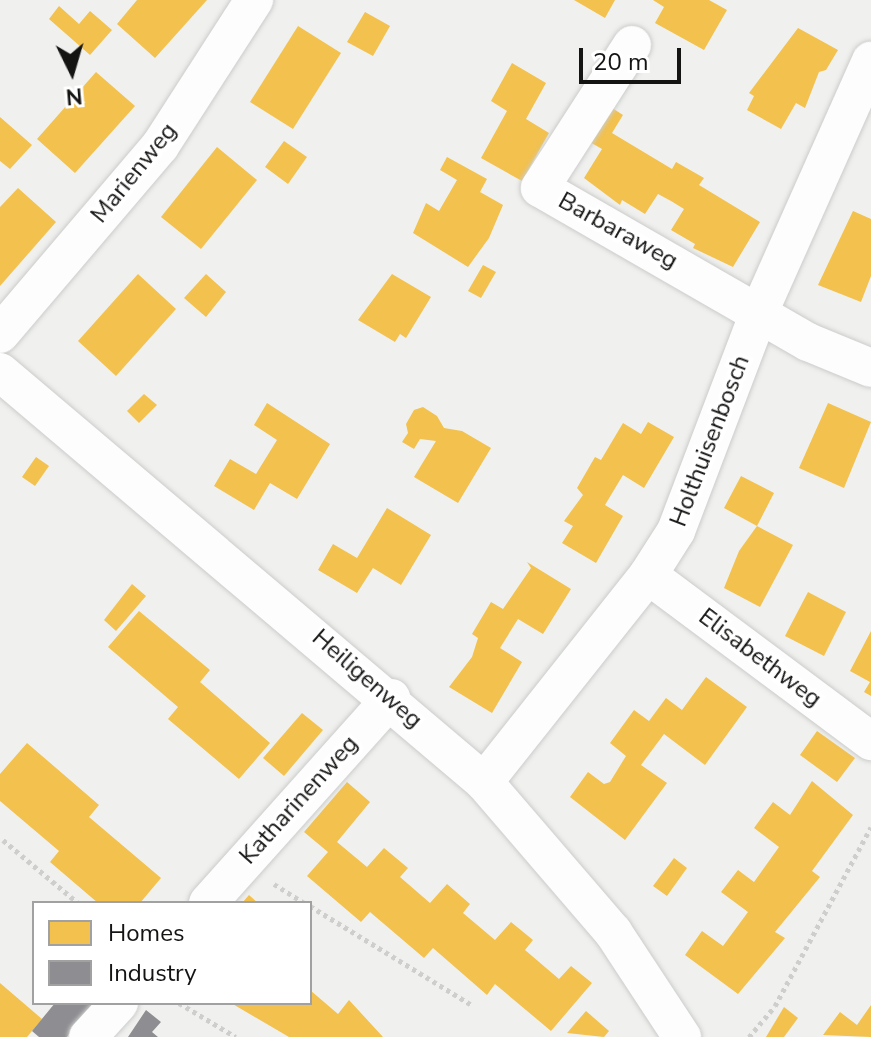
<!DOCTYPE html>
<style>
body{margin:0}
#map{position:relative;width:871px;height:1037px;overflow:hidden;background:#f0f1ef;font-family:"Nunito Sans",sans-serif}
div>[style]{position:absolute}
[style*='--x']{left:calc(var(--x)*1px);top:calc(var(--y)*1px);width:calc(var(--w)*1px);rotate:calc(var(--a)*1deg)}
.homes>*{inset:0;background:#f2c14e}
.industry>*{inset:0;background:#8d8d92}
.path>*{height:5px;margin-top:-2.5px;transform-origin:0;background:repeating-linear-gradient(90deg,#cececd 0 4px,transparent 0 8px)}
.roads{filter:drop-shadow(0 0 2px #cbccca) drop-shadow(0 0 2px #cbccca)}
.minor>*{height:38px;margin:-19px;padding:0 19px;transform-origin:19px;border-radius:19px;background:#fdfdfd}
span{translate:-50% -50%;white-space:nowrap;text-align:center;line-height:1.15;-webkit-text-stroke:8px #fefffe;paint-order:stroke}
.street-label{font-size:24px;color:#141413}
.legend{position:absolute;left:32px;top:901px;width:280px;height:104px;box-sizing:border-box;background:#fefffe;border:2px solid #a0a1a0;margin:0;padding:10px 14px;list-style:none;font-size:24px;color:#141413}
.legend li{display:flex;align-items:center;gap:16px;height:40px}
.legend b{width:40px;border:2px solid #a0a1a0}
.north{position:absolute;left:32px;top:32px;width:80px;height:80px;-webkit-text-stroke:6px #fefffe;paint-order:stroke;rotate:175deg;font-size:22px;font-weight:700;line-height:32px;text-align:center;color:#141413}
.north::after{content:'';display:block;margin:auto;width:28px;height:36px;background:#141413;clip-path:polygon(50% 0,100% 100%,50% 72%,0 100%)}
.scale{position:absolute;left:579px;top:48px;width:102px;height:36px;box-sizing:border-box;border:4px solid #141413;border-top:0;padding-left:10px;font-size:24px;line-height:28px;white-space:nowrap;color:#141413;-webkit-text-stroke:6px #fefffe;paint-order:stroke}
</style>
<div id="map">
<div class="homes">
<i style="clip-path:polygon(137px 0,207px 0,155px 58px,117px 24px)"></i>
<i style="clip-path:polygon(574px 0,615px 0,605px 18px)"></i>
<i style="clip-path:polygon(653px 0,709px 0,727px 10px,704px 50px,655px 23px,664px 7px)"></i>
<i style="clip-path:polygon(59px 6px,79px 24px,90px 11px,112px 30px,90px 55px,49px 19px)"></i>
<i style="clip-path:polygon(365px 12px,390px 26px,373px 56px,347px 42px)"></i>
<i style="clip-path:polygon(298px 26px,341px 53px,293px 129px,250px 102px)"></i>
<i style="clip-path:polygon(798px 28px,838px 50px,826px 70px,819px 72px,805px 108px,796px 103px,781px 129px,747px 110px,754px 96px,749px 93px)"></i>
<i style="clip-path:polygon(512px 63px,546px 83px,526px 119px,549px 133px,522px 181px,481px 158px,507px 111px,491px 101px)"></i>
<i style="clip-path:polygon(96px 72px,135px 106px,75px 173px,37px 139px)"></i>
<i style="clip-path:polygon(609px 106px,623px 115px,612px 133px,672px 169px,676px 162px,704px 178px,699px 185px,760px 222px,733px 267px,693px 248px,695px 244px,671px 230px,684px 209px,671px 201px,658px 194px,645px 214px,622px 200px,620px 205px,584px 178px,602px 149px,588px 141px)"></i>
<i style="clip-path:polygon(0 117px,32px 145px,10px 169px,0 161px)"></i>
<i style="clip-path:polygon(284px 141px,307px 157px,288px 184px,265px 167px)"></i>
<i style="clip-path:polygon(217px 147px,257px 180px,201px 249px,161px 217px)"></i>
<i style="clip-path:polygon(447px 157px,487px 179px,480px 192px,503px 205px,489px 238px,468px 267px,413px 233px,426px 203px,439px 211px,457px 180px,440px 170px)"></i>
<i style="clip-path:polygon(18px 188px,56px 222px,0 286px,0 207px)"></i>
<i style="clip-path:polygon(853px 211px,871px 219px,871px 276px,861px 302px,818px 285px)"></i>
<i style="clip-path:polygon(483px 265px,496px 272px,481px 298px,468px 291px)"></i>
<i style="clip-path:polygon(138px 274px,176px 309px,116px 376px,78px 341px)"></i>
<i style="clip-path:polygon(206px 274px,226px 292px,206px 317px,184px 298px)"></i>
<i style="clip-path:polygon(392px 274px,431px 297px,406px 338px,400px 334px,395px 342px,358px 320px)"></i>
<i style="clip-path:polygon(144px 394px,157px 405px,139px 423px,127px 411px)"></i>
<i style="clip-path:polygon(267px 403px,330px 444px,297px 499px,270px 483px,254px 510px,214px 486px,230px 459px,256px 474px,277px 440px,254px 425px)"></i>
<i style="clip-path:polygon(828px 403px,871px 422px,844px 488px,799px 468px)"></i>
<i style="clip-path:polygon(423px 407px,437px 416px,444px 428px,462px 431px,491px 448px,458px 503px,414px 477px,436px 441px,420px 439px,414px 449px,402px 442px,408px 433px,406px 424px,414px 410px)"></i>
<i style="clip-path:polygon(648px 422px,674px 437px,644px 488px,623px 475px,605px 505px,623px 516px,596px 563px,562px 543px,573px 526px,564px 521px,583px 495px,577px 488px,595px 457px,601px 460px,623px 423px,641px 434px)"></i>
<i style="clip-path:polygon(36px 457px,49px 466px,35px 486px,22px 477px)"></i>
<i style="clip-path:polygon(741px 476px,774px 493px,757px 526px,724px 508px)"></i>
<i style="clip-path:polygon(387px 508px,431px 535px,401px 585px,373px 568px,357px 593px,318px 570px,333px 544px,357px 558px)"></i>
<i style="clip-path:polygon(757px 526px,793px 545px,760px 607px,724px 588px,739px 551px)"></i>
<i style="clip-path:polygon(527px 562px,571px 589px,543px 634px,518px 619px,500px 648px,522px 662px,492px 713px,449px 687px,472px 657px,478px 638px,472px 634px,491px 602px,503px 609px,531px 568px)"></i>
<i style="clip-path:polygon(132px 584px,146px 596px,116px 631px,104px 620px)"></i>
<i style="clip-path:polygon(808px 592px,846px 612px,824px 656px,785px 636px)"></i>
<i style="clip-path:polygon(139px 611px,210px 670px,200px 682px,270px 743px,239px 779px,168px 719px,178px 707px,108px 647px)"></i>
<i style="clip-path:polygon(871px 631px,871px 696px,864px 692px,870px 682px,850px 671px)"></i>
<i style="clip-path:polygon(706px 677px,747px 707px,705px 765px,664px 734px,641px 765px,667px 783px,625px 840px,570px 797px,588px 772px,604px 784px,610px 782px,626px 756px,610px 743px,634px 710px,649px 721px,666px 698px,682px 710px)"></i>
<i style="clip-path:polygon(302px 713px,323px 730px,284px 776px,263px 758px)"></i>
<i style="clip-path:polygon(817px 731px,855px 758px,837px 782px,800px 755px)"></i>
<i style="clip-path:polygon(27px 743px,99px 805px,89px 817px,161px 878px,140px 903px,98px 903px,50px 862px,59px 851px,0 801px,0 774px)"></i>
<i style="clip-path:polygon(812px 781px,853px 815px,812px 871px,820px 877px,775px 932px,785px 938px,738px 994px,685px 955px,702px 931px,723px 946px,748px 912px,721px 892px,738px 870px,754px 882px,779px 847px,754px 828px,773px 802px,790px 815px)"></i>
<i style="clip-path:polygon(347px 782px,370px 802px,337px 842px,367px 867px,384px 848px,408px 868px,400px 877px,430px 903px,447px 884px,470px 904px,463px 913px,495px 940px,511px 922px,533px 940px,525px 950px,559px 979px,571px 966px,592px 983px,551px 1031px,495px 984px,487px 995px,433px 948px,424px 958px,370px 912px,361px 922px,307px 876px,328px 852px,304px 832px)"></i>
<i style="clip-path:polygon(674px 858px,687px 868px,667px 896px,653px 886px)"></i>
<i style="clip-path:polygon(249px 895px,258px 903px,242px 903px)"></i>
<i style="clip-path:polygon(0 983px,42px 1019px,27px 1037px,0 1037px)"></i>
<i style="clip-path:polygon(310px 990px,338px 1014px,349px 1000px,383px 1037px,289px 1037px,231px 1003px,310px 1003px)"></i>
<i style="clip-path:polygon(871px 1005px,871px 1037px,823px 1035px,840px 1012px,857px 1025px)"></i>
<i style="clip-path:polygon(784px 1007px,798px 1018px,784px 1037px,766px 1037px)"></i>
<i style="clip-path:polygon(586px 1011px,609px 1031px,604px 1037px,567px 1033px)"></i>
</div>
<div class="industry">
<i style="clip-path:polygon(55px 1003px,97px 1003px,67px 1037px,39px 1037px,32px 1031px)"></i>
<i style="clip-path:polygon(146px 1010px,161px 1022px,152px 1032px,158px 1037px,128px 1037px)"></i>
</div>
<div class="path">
<i style="--x:3;--y:840;--w:98;--a:40"></i>
<i style="--x:274;--y:884;--w:36;--a:32"></i>
<i style="--x:310;--y:906;--w:188;--a:31.5"></i>
<i style="--x:179;--y:1003;--w:66;--a:30.8"></i>
<i style="--x:749;--y:1037;--w:40;--a:-50"></i>
<i style="--x:775;--y:1006;--w:203;--a:-61.8"></i>
</div>
<div class="roads">
<div class="minor">
<i style="--x:632;--y:45;--w:170;--a:122.8"></i>
<i style="--x:540;--y:188;--w:309;--a:29.9"></i>
<i style="--x:808;--y:342;--w:68;--a:22.4"></i>
<i style="--x:0;--y:334;--w:247;--a:-49.6"></i>
<i style="--x:160;--y:146;--w:174;--a:-57.2"></i>
<i style="--x:0;--y:372;--w:634;--a:40.27"></i>
<i style="--x:484;--y:782;--w:198;--a:49.3"></i>
<i style="--x:613;--y:932;--w:126;--a:56.7"></i>
<i style="--x:648;--y:575;--w:278;--a:36.7"></i>
<i style="--x:484;--y:782;--w:264;--a:-51.6"></i>
<i style="--x:648;--y:575;--w:52;--a:-57.5"></i>
<i style="--x:676;--y:531;--w:236;--a:-69.2"></i>
<i style="--x:760;--y:310;--w:273;--a:-66"></i>
<i style="--x:208;--y:903;--w:275;--a:-48.2"></i>
<i style="--x:88;--y:1037;--w:46;--a:-47.6"></i>
</div>
</div>
<div class="street-label">
<span style="left:134px;top:173px;rotate:-51deg">Marienweg</span>
<span style="left:618px;top:231px;rotate:29deg">Barbaraweg</span>
<span style="left:710px;top:441px;rotate:-69deg">Holthuisenbosch</span>
<span style="left:760px;top:658px;rotate:37deg">Elisabethweg</span>
<span style="left:367px;top:679px;rotate:41deg">Heiligenweg</span>
<span style="left:299px;top:800px;rotate:-48deg">Katharinenweg</span>
</div>
<ul class="legend">
<li><b style="height:22px;background:#f2c14e"></b>Homes</li>
<li><b style="height:22px;background:#8d8d92"></b>Industry</li>
</ul>
<div class="north">N</div>
<div class="scale">20 m</div>
</div>
